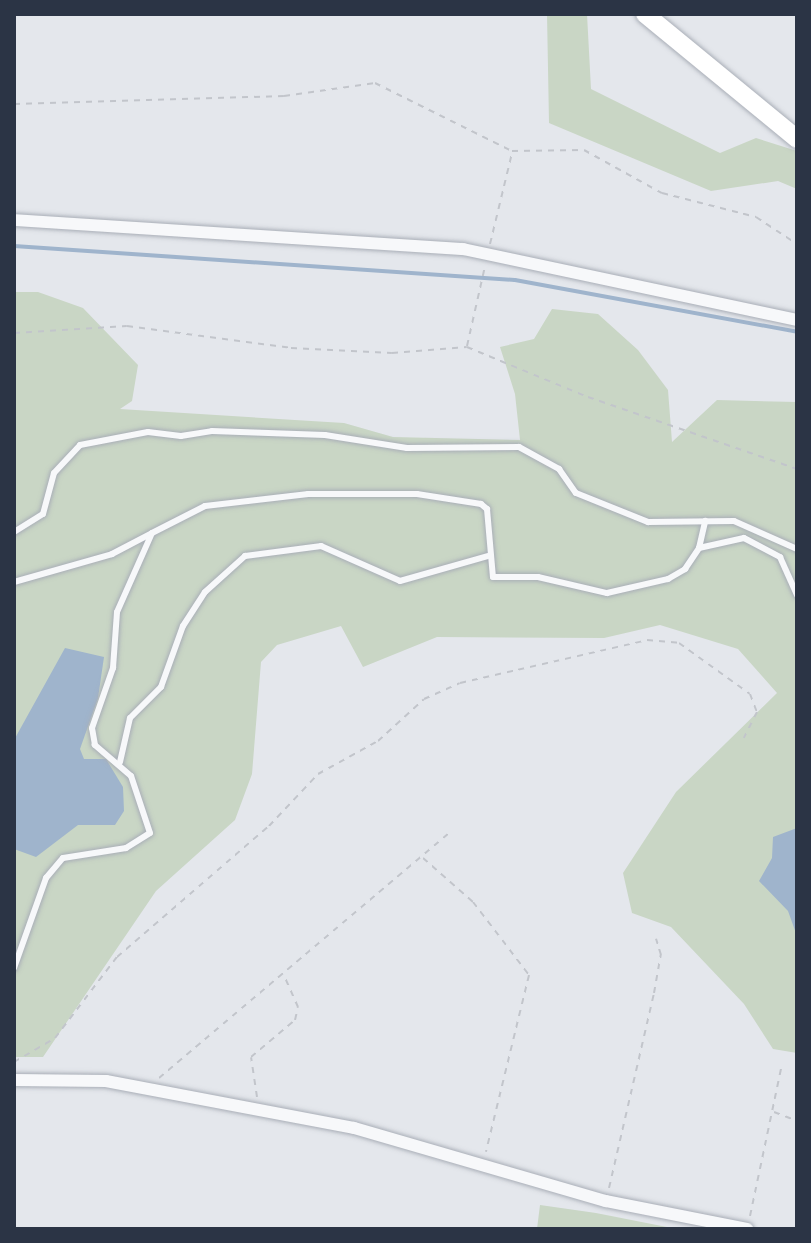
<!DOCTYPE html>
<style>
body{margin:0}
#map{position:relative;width:811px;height:1243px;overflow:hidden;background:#e4e7ec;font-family:Barlow,sans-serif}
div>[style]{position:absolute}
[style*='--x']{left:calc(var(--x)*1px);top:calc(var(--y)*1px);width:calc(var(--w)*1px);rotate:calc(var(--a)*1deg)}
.green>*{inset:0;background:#c9d6c5}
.water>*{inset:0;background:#9fb4cc}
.stream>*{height:4px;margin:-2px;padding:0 2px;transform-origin:2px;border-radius:2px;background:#9fb4cc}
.path>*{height:2px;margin-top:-1px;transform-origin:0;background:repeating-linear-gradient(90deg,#c2c5cb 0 6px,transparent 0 12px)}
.roads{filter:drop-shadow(0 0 2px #a9aeb7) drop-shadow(0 0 2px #a9aeb7)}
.service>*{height:6px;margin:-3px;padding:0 3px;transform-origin:3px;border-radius:3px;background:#f7f8fa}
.minor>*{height:12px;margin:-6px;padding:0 6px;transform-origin:6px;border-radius:6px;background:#f7f8fa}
.secondary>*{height:18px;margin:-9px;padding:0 9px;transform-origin:9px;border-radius:9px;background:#fff}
span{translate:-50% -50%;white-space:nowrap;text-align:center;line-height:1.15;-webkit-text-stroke:6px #f4f6f9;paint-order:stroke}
.frame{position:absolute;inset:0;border:16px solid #2b3445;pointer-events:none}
</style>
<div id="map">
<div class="green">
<i style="clip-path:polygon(547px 14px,587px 14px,591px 89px,720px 153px,756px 138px,797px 151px,797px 189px,778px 181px,711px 191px,549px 123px)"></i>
<i style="clip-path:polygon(14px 292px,38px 292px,83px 308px,138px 365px,132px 401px,120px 409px,344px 423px,393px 437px,520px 440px,515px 394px,500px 347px,534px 339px,552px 309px,598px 314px,638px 350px,668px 390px,672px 442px,717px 400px,797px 402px,797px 1053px,773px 1049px,744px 1004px,671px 927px,632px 913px,623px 873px,676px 792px,777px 693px,738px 649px,660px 625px,604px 638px,437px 637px,363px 667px,341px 626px,277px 645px,261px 662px,252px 774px,235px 820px,156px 891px,43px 1057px,14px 1057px)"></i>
<i style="clip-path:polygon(540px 1205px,596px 1213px,677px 1229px,537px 1229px)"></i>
</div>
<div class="water">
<i style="clip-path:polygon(65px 648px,104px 657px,98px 698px,80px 749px,84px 759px,106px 759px,123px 787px,124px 811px,115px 825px,78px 825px,36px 857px,14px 849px,14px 740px)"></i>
<i style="clip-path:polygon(797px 828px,797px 936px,788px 911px,759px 881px,772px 858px,773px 837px)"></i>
</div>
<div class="stream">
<i style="--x:14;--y:246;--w:502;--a:3.88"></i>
<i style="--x:515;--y:280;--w:287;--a:10.4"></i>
</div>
<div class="path">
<i style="--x:14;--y:104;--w:270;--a:-1.7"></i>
<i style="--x:284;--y:96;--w:92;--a:-8.1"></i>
<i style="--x:375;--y:83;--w:153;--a:26.4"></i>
<i style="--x:512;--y:151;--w:72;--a:-0.8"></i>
<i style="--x:584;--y:150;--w:89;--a:28.9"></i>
<i style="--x:662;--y:193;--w:97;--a:14.3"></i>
<i style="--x:756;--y:217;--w:49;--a:33.4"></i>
<i style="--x:490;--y:244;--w:94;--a:-76.4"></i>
<i style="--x:14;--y:333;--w:113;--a:-3.5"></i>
<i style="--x:127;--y:326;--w:165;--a:7.6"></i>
<i style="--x:291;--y:348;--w:101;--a:2.8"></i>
<i style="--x:392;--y:353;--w:75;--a:-4.6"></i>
<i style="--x:467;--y:347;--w:131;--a:22.5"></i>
<i style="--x:588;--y:397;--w:221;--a:19"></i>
<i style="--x:467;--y:346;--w:82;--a:-77.3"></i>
<i style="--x:423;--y:858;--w:67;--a:41.3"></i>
<i style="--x:473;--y:902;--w:92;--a:52.5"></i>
<i style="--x:529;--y:975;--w:182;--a:103.7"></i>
<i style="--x:14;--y:1062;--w:48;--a:-30.3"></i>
<i style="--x:55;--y:1038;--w:102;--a:-52.6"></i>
<i style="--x:117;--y:957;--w:201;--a:-40.8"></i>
<i style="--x:269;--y:826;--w:71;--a:-46.7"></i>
<i style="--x:318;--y:774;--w:68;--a:-28.8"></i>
<i style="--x:378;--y:741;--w:62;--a:-42.4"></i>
<i style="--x:424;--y:699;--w:39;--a:-24"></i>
<i style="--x:460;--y:683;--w:192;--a:-12.9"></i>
<i style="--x:647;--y:640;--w:32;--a:5"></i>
<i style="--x:679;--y:643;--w:87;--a:35.7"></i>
<i style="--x:750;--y:694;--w:19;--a:69"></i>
<i style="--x:757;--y:712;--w:29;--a:117"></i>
<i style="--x:159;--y:1078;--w:384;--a:-40.2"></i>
<i style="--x:257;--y:1097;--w:40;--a:-98.5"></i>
<i style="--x:251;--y:1057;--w:57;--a:-40.1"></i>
<i style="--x:295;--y:1020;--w:13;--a:-77"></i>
<i style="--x:298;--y:1007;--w:34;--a:-114"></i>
<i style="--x:774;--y:1112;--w:25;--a:21"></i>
<i style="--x:609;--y:1188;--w:200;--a:-77"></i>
<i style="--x:654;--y:993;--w:39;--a:-80"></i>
<i style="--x:661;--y:955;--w:17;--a:-107"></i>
<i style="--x:750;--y:1216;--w:155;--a:-78.1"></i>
</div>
<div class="roads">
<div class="service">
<i style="--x:14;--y:532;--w:34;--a:-32"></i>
<i style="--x:43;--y:514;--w:42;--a:-75"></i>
<i style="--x:54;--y:473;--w:38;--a:-47"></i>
<i style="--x:80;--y:445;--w:69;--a:-10.8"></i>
<i style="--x:148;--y:432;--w:33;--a:7"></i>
<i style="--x:181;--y:436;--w:31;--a:-9"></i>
<i style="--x:212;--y:431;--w:113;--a:2"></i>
<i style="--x:325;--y:435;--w:83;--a:9"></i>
<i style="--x:407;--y:448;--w:112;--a:-0.5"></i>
<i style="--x:519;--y:447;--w:46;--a:28.8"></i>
<i style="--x:559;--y:469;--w:29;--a:55"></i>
<i style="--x:576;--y:493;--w:78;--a:21.9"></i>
<i style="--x:648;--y:522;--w:86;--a:-0.7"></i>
<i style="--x:734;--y:521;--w:69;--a:24"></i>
<i style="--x:699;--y:548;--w:28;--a:-77"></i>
<i style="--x:14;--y:582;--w:102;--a:-15.9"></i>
<i style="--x:112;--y:554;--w:45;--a:-27.7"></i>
<i style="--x:120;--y:762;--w:45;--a:-77.2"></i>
<i style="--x:130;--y:718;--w:44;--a:-45"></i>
<i style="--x:161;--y:687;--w:65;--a:-70.2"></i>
<i style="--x:183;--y:626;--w:40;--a:-57.1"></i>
<i style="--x:205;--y:592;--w:54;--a:-42"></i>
<i style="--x:245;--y:556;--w:77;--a:-7.5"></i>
<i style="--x:321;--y:546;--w:86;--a:23.9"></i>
<i style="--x:400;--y:581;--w:91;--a:-15.9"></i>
<i style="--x:14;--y:968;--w:96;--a:-70.4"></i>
<i style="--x:46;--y:878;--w:26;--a:-50"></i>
<i style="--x:63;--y:858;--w:64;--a:-9"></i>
<i style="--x:126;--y:848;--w:28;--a:-32"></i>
<i style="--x:150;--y:833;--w:60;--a:-108.4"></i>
<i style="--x:131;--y:776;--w:48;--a:-139.3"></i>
<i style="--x:95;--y:745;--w:17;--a:-100"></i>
<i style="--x:92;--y:728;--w:64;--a:-70.7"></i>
<i style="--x:113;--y:668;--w:56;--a:-85.9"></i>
<i style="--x:117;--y:612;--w:86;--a:-66.1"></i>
<i style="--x:152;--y:533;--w:59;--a:-27"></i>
<i style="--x:205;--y:506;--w:104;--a:-6.6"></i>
<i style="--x:308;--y:494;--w:109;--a:0"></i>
<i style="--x:417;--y:494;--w:65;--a:8.9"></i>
<i style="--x:481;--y:504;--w:8;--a:40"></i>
<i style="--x:487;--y:509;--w:68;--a:85"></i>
<i style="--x:493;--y:577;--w:45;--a:0"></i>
<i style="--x:538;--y:577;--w:71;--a:13.1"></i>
<i style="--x:607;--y:593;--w:63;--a:-12.9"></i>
<i style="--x:668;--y:579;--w:20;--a:-30"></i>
<i style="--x:685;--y:569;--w:25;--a:-56"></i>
<i style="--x:699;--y:548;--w:46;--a:-12.5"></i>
<i style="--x:744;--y:538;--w:41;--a:27.8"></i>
<i style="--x:780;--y:557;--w:42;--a:65.9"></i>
</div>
<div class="minor">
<i style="--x:14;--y:220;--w:450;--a:3.7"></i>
<i style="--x:463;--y:249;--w:341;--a:12"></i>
<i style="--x:14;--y:1080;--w:92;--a:0.6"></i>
<i style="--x:106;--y:1081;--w:252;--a:10.7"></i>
<i style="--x:354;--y:1128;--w:262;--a:16.2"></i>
<i style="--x:606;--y:1201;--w:144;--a:11.2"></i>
</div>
<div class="secondary">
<i style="--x:645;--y:14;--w:197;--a:39.4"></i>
</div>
</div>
<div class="frame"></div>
</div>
